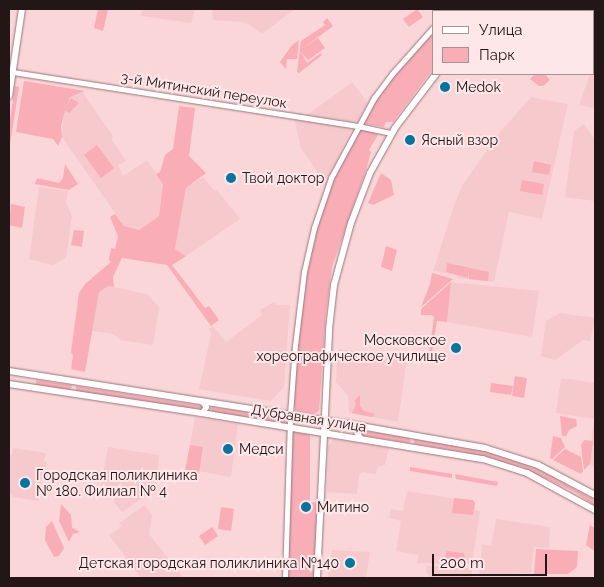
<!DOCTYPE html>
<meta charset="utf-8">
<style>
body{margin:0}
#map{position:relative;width:604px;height:587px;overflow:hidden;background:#fbd6d9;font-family:Raleway,sans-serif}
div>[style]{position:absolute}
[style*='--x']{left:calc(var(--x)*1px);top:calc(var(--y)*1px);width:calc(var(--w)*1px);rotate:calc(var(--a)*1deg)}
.built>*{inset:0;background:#f6c9cd}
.green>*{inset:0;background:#f9adb6}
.roads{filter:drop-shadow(0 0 1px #977679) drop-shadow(0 0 1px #977679)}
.street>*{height:4.5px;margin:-2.25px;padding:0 2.25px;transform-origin:2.25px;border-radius:2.25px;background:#fff}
.secondary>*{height:6px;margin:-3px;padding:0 3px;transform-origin:3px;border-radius:3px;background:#fff}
.dots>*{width:14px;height:14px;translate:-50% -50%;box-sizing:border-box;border:2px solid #fee7e9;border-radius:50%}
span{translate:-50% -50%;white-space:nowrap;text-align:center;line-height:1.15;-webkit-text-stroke:4px #fee7e9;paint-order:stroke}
.poi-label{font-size:14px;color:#231617}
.left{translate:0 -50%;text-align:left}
.right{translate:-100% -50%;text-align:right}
.street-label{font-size:14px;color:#231617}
.frame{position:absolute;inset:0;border:10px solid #231617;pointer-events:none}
.legend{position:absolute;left:432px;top:10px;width:162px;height:65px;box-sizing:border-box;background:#fee7e9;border:1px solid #a69395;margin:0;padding:6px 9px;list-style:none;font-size:15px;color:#231617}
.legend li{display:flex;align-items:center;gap:10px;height:25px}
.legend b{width:25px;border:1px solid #a69395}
.scale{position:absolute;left:432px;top:554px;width:115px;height:22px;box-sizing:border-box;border:2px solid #231617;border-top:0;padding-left:6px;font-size:15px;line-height:18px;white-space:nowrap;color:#231617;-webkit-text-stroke:4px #fee7e9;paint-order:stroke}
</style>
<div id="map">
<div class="built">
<i style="clip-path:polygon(142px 9px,195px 9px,191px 23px,141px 16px)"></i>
<i style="clip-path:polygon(212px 9px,295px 9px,262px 34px,250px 25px,242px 22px,213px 20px)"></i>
<i style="clip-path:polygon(595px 61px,595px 108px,579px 105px,590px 74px,593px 74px)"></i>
<i style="clip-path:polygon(352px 82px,368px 103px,358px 121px,349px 121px,307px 115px)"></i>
<i style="clip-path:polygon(83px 93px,113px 136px,112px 140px,126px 161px,118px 165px,123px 176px,147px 160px,163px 184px,159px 216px,139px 230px,124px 226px,62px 137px,63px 114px,70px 96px)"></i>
<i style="clip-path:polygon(531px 97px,568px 104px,542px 219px,509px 212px,494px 282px,457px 278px,456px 275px,433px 271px,456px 200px,464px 183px,500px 132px)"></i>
<i style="clip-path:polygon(294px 118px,352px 128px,326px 185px,301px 148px)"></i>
<i style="clip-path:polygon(584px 124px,595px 140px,595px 201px,565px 197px,574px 131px)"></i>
<i style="clip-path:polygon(203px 177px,215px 191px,217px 190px,240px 219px,186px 256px,175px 249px,186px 188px)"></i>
<i style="clip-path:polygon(39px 187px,68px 191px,66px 203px,72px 216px,66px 258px,53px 265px,29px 259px)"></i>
<i style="clip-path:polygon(451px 282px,539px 291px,532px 337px,447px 322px)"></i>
<i style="clip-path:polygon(108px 286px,147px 294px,159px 307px,153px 345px,121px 340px,113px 334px,92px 331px,99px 291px)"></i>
<i style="clip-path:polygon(274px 302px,277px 305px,290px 305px,284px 387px,271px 401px,199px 389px,211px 334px,209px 329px,213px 326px,226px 342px,262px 315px,260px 310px)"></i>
<i style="clip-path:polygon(560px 313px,595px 318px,590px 341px,583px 340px,555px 360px,541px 356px,546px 321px)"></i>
<i style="clip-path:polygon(338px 349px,407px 358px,398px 422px,349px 413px,348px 396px,336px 382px)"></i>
<i style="clip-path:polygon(561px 378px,595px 383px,595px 470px,589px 460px,594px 419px,556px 413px)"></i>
<i style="clip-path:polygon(195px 417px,238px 424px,231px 477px,199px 471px,203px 448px,190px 445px)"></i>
<i style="clip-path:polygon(333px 439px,389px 448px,385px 465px,377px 467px,376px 474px,362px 472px,359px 475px,357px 494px,327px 492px,328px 447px)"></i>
<i style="clip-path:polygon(108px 447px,159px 455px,156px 488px,122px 512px,101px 485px)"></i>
<i style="clip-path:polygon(13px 448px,46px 453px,44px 461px,47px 462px,42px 474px,38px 501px,13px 497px,9px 491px,9px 455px,12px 455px)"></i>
<i style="clip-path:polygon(407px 491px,475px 502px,474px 510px,480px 511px,472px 564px,417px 563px,418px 555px,396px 551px,401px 521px,389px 518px,391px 509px,403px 511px)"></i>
<i style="clip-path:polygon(145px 505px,152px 515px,149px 534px,184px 578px,141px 578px,109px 535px,122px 526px,119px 523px)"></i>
<i style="clip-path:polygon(496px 519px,550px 527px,549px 548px,534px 547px,531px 573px,479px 576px,482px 544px,491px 546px)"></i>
<i style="clip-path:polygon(332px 550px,370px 552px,366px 578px,328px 578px)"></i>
<i style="clip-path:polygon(426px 566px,472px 568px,472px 578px,432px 578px,426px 572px)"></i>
</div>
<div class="green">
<i style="clip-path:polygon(98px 9px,108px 10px,103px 31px,94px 28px)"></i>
<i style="clip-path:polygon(417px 9px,423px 17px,409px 27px,403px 19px)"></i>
<i style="clip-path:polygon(327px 18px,333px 26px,301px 50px,318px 38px,325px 48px,308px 60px,301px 52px,307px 63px,321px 53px,322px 55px,299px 73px,297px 72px,301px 41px,325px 25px,323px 22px)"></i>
<i style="clip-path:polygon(433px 32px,433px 69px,393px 122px,386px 122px,384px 127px,365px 124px,365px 119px,385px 87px)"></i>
<i style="clip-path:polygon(299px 40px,297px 59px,287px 59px,286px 69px,280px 62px,292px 45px)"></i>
<i style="clip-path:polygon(535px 74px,545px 74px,550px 80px,543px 86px,539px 86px,530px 79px)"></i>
<i style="clip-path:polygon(24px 81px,85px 91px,70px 97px,66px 108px,71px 98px,79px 103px,69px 113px,65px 110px,61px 126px,62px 137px,58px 146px,53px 139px,16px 132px)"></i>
<i style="clip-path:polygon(15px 86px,19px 87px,9px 151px,9px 126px)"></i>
<i style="clip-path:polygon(179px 106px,195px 108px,189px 156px,206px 173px,186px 188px,175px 249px,186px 256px,172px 265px,205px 308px,209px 306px,219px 320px,211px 326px,167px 265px,122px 258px,113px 277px,114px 287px,108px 286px,99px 292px,85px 372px,71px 369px,73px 355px,71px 352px,79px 293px,85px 284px,111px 262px,109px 260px,111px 248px,115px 249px,118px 236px,110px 217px,115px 214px,124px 226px,139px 230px,159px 216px,163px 184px,156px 174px,160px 172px,165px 155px,173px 149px)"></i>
<i style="clip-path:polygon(361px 129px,379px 133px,369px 150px,371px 152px,366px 170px,332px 267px,326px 313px,319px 411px,314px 414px,299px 412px,295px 410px,294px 405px,298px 346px,305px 273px,310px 251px,320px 214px,336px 173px,357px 133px)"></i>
<i style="clip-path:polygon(97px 145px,114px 168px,101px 178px,84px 155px)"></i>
<i style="clip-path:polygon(534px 161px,551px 165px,549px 175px,532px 172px)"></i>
<i style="clip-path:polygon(65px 164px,78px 184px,69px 190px,35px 184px,37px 178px,59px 183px,63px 178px)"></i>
<i style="clip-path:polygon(381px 173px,391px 180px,394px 195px,373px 205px,368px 203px)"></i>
<i style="clip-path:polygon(522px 180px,544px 184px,542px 195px,520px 191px)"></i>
<i style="clip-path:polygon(11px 204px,25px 207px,22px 228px,9px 225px)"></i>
<i style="clip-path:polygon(74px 230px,84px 231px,82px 247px,71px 245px)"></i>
<i style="clip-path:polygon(386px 246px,397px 250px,392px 271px,381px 267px)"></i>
<i style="clip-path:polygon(447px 263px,489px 272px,488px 281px,469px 279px,469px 271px,468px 278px,446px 272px)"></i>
<i style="clip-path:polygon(432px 273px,453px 279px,421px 307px,430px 284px)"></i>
<i style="clip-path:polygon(451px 282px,447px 322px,437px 321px,432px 353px,429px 353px,434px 317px,431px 315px,421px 315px,421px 309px)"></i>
<i style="clip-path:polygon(515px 376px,527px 378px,524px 398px,512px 396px)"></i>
<i style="clip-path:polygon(36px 380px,72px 385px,71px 390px,36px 385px)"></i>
<i style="clip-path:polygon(491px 383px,513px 386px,511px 395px,490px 392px)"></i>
<i style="clip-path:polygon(76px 386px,203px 406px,202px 410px,76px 391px)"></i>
<i style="clip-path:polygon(360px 395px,360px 406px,364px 411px,375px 414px,372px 417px,352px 413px,356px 405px,355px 400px)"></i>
<i style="clip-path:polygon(213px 407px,285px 418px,287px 421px,285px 423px,212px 412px,210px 409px)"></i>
<i style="clip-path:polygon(560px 416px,576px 419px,577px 426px,569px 430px,566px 436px,562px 436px)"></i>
<i style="clip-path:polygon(361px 430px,409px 438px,411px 441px,408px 443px,360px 435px)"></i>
<i style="clip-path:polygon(295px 432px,310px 435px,310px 502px,318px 503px,314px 578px,287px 578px,292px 434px)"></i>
<i style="clip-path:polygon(553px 436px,561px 438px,565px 447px,552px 459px,550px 458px)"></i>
<i style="clip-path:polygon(414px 439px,489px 452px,536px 468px,595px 500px,595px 506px,576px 493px,522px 467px,462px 452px,414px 444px)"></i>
<i style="clip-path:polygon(584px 440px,593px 441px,590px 464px,584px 470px,581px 445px)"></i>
<i style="clip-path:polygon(190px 445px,203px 447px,199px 474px,185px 471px)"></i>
<i style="clip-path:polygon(565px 449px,581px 457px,583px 471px,581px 474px,553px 460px)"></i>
<i style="clip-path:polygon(410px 467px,452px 474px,452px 478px,410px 471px)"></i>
<i style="clip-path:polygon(455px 474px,498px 482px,498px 483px,497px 486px,456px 479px)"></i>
<i style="clip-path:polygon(454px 498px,473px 500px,475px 503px,473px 515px,452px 513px)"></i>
<i style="clip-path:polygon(61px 504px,71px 515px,72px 528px,80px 532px,73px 534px,69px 542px,59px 521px)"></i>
<i style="clip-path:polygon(221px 507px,234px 509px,231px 531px,218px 529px)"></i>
<i style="clip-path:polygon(52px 521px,64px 548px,59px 556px,54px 557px,45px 540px,46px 527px)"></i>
<i style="clip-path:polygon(590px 525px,595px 528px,595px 549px,593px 550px,586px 545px)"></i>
<i style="clip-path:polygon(212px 527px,218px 536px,205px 545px,199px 536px)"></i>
<i style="clip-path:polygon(536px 549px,578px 551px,577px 567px,568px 574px,534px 574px)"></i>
<i style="clip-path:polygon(447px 551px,464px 553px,465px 560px,448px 560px,445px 557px)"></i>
</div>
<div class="roads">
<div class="street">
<i style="--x:450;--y:11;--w:3;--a:-45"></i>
<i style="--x:13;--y:72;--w:349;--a:8.9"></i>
<i style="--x:358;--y:126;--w:34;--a:12"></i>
<i style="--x:201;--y:413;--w:8;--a:-50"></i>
<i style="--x:206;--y:407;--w:8;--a:-130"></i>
<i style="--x:361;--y:439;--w:7;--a:-124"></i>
<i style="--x:357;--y:433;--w:8;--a:-50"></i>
<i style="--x:285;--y:578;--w:163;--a:-88.2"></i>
<i style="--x:290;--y:415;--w:69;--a:-85.9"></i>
<i style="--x:295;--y:346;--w:75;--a:-83.1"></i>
<i style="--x:304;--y:272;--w:45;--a:-77.2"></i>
<i style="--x:314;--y:228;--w:53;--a:-71.2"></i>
<i style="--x:331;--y:178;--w:91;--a:-61.7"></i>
<i style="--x:374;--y:98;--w:30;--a:-53"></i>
<i style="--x:392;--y:74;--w:62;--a:-48.3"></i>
</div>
<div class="secondary">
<i style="--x:500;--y:11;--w:4;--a:-34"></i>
<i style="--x:9;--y:96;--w:88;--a:-81.5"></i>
<i style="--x:9;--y:371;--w:344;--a:8.9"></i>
<i style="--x:349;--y:424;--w:138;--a:10"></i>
<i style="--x:485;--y:448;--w:56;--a:17.8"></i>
<i style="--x:538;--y:465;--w:64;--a:27.8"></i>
<i style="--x:9;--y:384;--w:206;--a:8.6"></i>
<i style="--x:213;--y:415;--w:274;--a:9.3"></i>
<i style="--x:483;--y:459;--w:46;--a:17.7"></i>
<i style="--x:527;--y:473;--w:77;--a:28.6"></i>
<i style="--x:317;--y:578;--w:249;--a:-87.2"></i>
<i style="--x:329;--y:329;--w:44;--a:-83.5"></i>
<i style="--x:334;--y:285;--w:64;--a:-74.7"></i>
<i style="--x:351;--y:223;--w:53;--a:-69.2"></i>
<i style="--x:370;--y:173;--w:51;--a:-60.9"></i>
<i style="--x:395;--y:128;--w:68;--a:-52.8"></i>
</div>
</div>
<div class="dots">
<i style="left:445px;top:87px;background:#0076a0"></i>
<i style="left:410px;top:140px;background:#0076a0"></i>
<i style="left:231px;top:178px;background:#0076a0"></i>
<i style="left:456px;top:348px;background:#0076a0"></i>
<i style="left:228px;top:449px;background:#0076a0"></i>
<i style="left:25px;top:483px;background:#0076a0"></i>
<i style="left:306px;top:507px;background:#0076a0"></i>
<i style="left:350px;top:563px;background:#0076a0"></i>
</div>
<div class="poi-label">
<span class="left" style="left:456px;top:87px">Medok</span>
<span class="left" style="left:421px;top:140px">Ясный взор</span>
<span class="left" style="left:242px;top:178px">Твой доктор</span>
<span class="right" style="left:446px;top:348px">Московское<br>хореографическое училище</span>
<span class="left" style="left:239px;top:449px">Медси</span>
<span class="left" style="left:36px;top:483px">Городская поликлиника<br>№ 180. Филиал № 4</span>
<span class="left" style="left:317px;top:507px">Митино</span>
<span class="right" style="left:339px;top:563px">Детская городская поликлиника №140</span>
</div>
<div class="street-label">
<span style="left:204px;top:90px;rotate:9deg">3-й Митинский переулок</span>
<span style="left:309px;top:418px;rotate:9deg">Дубравная улица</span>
</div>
<div class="frame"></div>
<ul class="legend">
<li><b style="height:6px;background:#fff"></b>Улица</li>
<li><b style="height:14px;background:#f9adb6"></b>Парк</li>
</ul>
<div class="scale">200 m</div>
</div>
